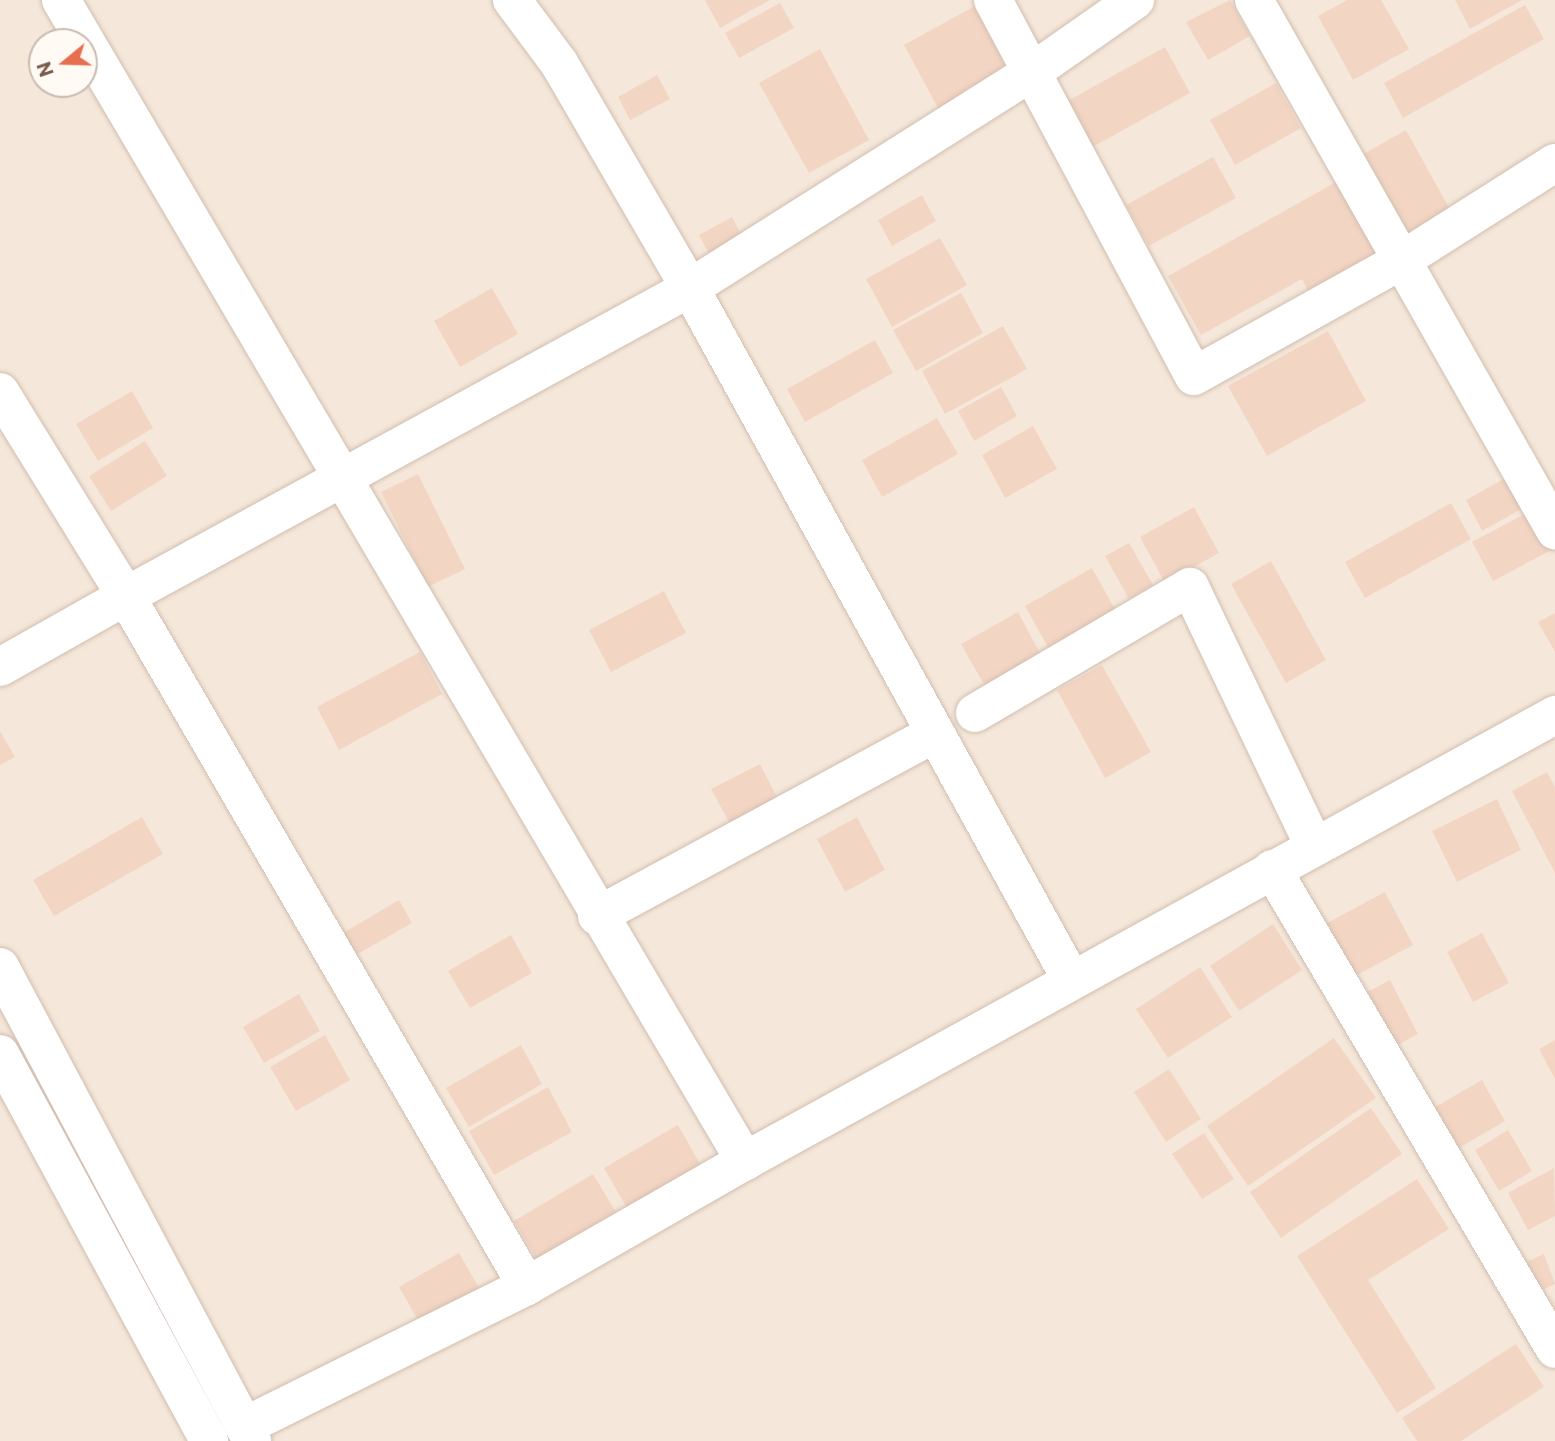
<!DOCTYPE html>
<style>
body{margin:0}
#map{position:relative;width:1555px;height:1441px;overflow:hidden;background:#fdf6ec;font-family:Commissioner,sans-serif}
div>[style]{position:absolute}
[style*='--x']{left:calc(var(--x)*1px);top:calc(var(--y)*1px);width:calc(var(--w)*1px);rotate:calc(var(--a)*1deg)}
.residential>*{inset:0;background:#f5e8da}
.building>*{inset:0;background:#f3d5c3}
.roads{filter:drop-shadow(0 0 2px #d1beb0) drop-shadow(0 0 2px #d1beb0)}
.minor>*{height:38px;margin:-19px;padding:0 19px;transform-origin:19px;border-radius:19px;background:#fff}
span{translate:-50% -50%;white-space:nowrap;text-align:center;line-height:1.15;-webkit-text-stroke:5px #fffaf3;paint-order:stroke}
.north{position:absolute;left:28px;top:28px;width:70px;height:70px;box-sizing:border-box;background:#fffaf3;border:2px solid #cabbb1;border-radius:50%;rotate:251deg;font-size:19px;font-weight:700;line-height:28px;text-align:center;color:#7a5c4d}
.north::after{content:'';display:block;margin:auto;width:24px;height:32px;background:#e76f51;clip-path:polygon(50% 0,100% 100%,50% 72%,0 100%)}
</style>
<div id="map">
<div class="residential">
<i style="clip-path:polygon(evenodd,0 0,1555px 0,1555px 1441px,0 1441px,0 0,42px 42px,84px 42px,84px 84px,42px 84px,42px 42px)"></i>
</div>
<div class="building">
<i style="clip-path:polygon(705px 0,770px 0,720px 28px)"></i>
<i style="clip-path:polygon(1230px 0,1250px 36px,1208px 60px,1186px 22px)"></i>
<i style="clip-path:polygon(1347px 0,1381px 0,1409px 49px,1353px 80px,1318px 16px)"></i>
<i style="clip-path:polygon(1455px 0,1522px 0,1470px 29px)"></i>
<i style="clip-path:polygon(780px 3px,794px 28px,739px 58px,725px 33px)"></i>
<i style="clip-path:polygon(980px 3px,1014px 65px,938px 108px,904px 45px)"></i>
<i style="clip-path:polygon(1525px 5px,1544px 39px,1403px 118px,1384px 83px)"></i>
<i style="clip-path:polygon(1165px 47px,1190px 93px,1089px 149px,1064px 103px)"></i>
<i style="clip-path:polygon(820px 49px,869px 140px,809px 173px,759px 83px)"></i>
<i style="clip-path:polygon(657px 75px,670px 99px,630px 120px,618px 97px)"></i>
<i style="clip-path:polygon(1276px 83px,1301px 128px,1235px 165px,1210px 120px)"></i>
<i style="clip-path:polygon(1406px 130px,1457px 222px,1410px 247px,1360px 156px)"></i>
<i style="clip-path:polygon(1213px 157px,1236px 198px,1149px 246px,1126px 205px)"></i>
<i style="clip-path:polygon(1338px 181px,1381px 260px,1312px 298px,1302px 279px,1201px 335px,1168px 276px)"></i>
<i style="clip-path:polygon(922px 195px,936px 221px,892px 246px,878px 220px)"></i>
<i style="clip-path:polygon(732px 217px,747px 245px,714px 263px,699px 235px)"></i>
<i style="clip-path:polygon(940px 238px,967px 285px,892px 327px,866px 279px)"></i>
<i style="clip-path:polygon(492px 288px,518px 334px,460px 367px,434px 321px)"></i>
<i style="clip-path:polygon(961px 293px,983px 333px,916px 371px,893px 330px)"></i>
<i style="clip-path:polygon(1003px 326px,1027px 369px,945px 414px,922px 371px)"></i>
<i style="clip-path:polygon(1328px 331px,1366px 401px,1267px 456px,1228px 386px)"></i>
<i style="clip-path:polygon(875px 340px,893px 373px,805px 422px,787px 389px)"></i>
<i style="clip-path:polygon(1001px 387px,1017px 416px,974px 441px,958px 411px)"></i>
<i style="clip-path:polygon(132px 391px,153px 428px,98px 461px,76px 424px)"></i>
<i style="clip-path:polygon(937px 418px,958px 454px,882px 497px,862px 460px)"></i>
<i style="clip-path:polygon(1033px 426px,1057px 469px,1005px 498px,982px 455px)"></i>
<i style="clip-path:polygon(145px 441px,167px 476px,111px 511px,89px 476px)"></i>
<i style="clip-path:polygon(418px 474px,465px 569px,428px 587px,381px 492px)"></i>
<i style="clip-path:polygon(1511px 475px,1527px 506px,1482px 531px,1466px 500px)"></i>
<i style="clip-path:polygon(1451px 503px,1471px 539px,1365px 598px,1345px 562px)"></i>
<i style="clip-path:polygon(1194px 507px,1219px 553px,1165px 583px,1140px 537px)"></i>
<i style="clip-path:polygon(1536px 508px,1555px 548px,1493px 581px,1472px 542px)"></i>
<i style="clip-path:polygon(1129px 543px,1153px 585px,1129px 599px,1105px 556px)"></i>
<i style="clip-path:polygon(1271px 561px,1326px 660px,1286px 683px,1231px 584px)"></i>
<i style="clip-path:polygon(1092px 568px,1121px 620px,1054px 658px,1025px 606px)"></i>
<i style="clip-path:polygon(664px 591px,686px 633px,611px 672px,589px 630px)"></i>
<i style="clip-path:polygon(1018px 612px,1046px 664px,990px 695px,961px 644px)"></i>
<i style="clip-path:polygon(1555px 613px,1555px 652px,1538px 622px)"></i>
<i style="clip-path:polygon(420px 652px,442px 694px,339px 750px,317px 707px)"></i>
<i style="clip-path:polygon(1102px 665px,1151px 752px,1105px 778px,1057px 690px)"></i>
<i style="clip-path:polygon(0 731px,15px 757px,0 765px)"></i>
<i style="clip-path:polygon(760px 764px,778px 799px,730px 824px,711px 789px)"></i>
<i style="clip-path:polygon(1547px 772px,1555px 787px,1555px 873px,1512px 791px)"></i>
<i style="clip-path:polygon(1497px 799px,1521px 850px,1457px 882px,1432px 831px)"></i>
<i style="clip-path:polygon(142px 817px,163px 854px,54px 916px,33px 880px)"></i>
<i style="clip-path:polygon(857px 817px,885px 870px,845px 892px,817px 839px)"></i>
<i style="clip-path:polygon(1385px 892px,1413px 945px,1344px 982px,1316px 929px)"></i>
<i style="clip-path:polygon(399px 900px,412px 923px,354px 956px,341px 934px)"></i>
<i style="clip-path:polygon(1273px 924px,1302px 970px,1239px 1011px,1210px 966px)"></i>
<i style="clip-path:polygon(1482px 933px,1509px 983px,1473px 1002px,1447px 952px)"></i>
<i style="clip-path:polygon(511px 935px,532px 973px,470px 1008px,448px 971px)"></i>
<i style="clip-path:polygon(1200px 967px,1232px 1017px,1168px 1058px,1136px 1009px)"></i>
<i style="clip-path:polygon(1390px 980px,1418px 1034px,1385px 1052px,1356px 998px)"></i>
<i style="clip-path:polygon(299px 994px,320px 1031px,264px 1063px,243px 1027px)"></i>
<i style="clip-path:polygon(325px 1035px,350px 1080px,296px 1111px,270px 1067px)"></i>
<i style="clip-path:polygon(1334px 1038px,1376px 1098px,1248px 1186px,1207px 1126px)"></i>
<i style="clip-path:polygon(1555px 1040px,1555px 1079px,1539px 1049px)"></i>
<i style="clip-path:polygon(521px 1045px,542px 1084px,469px 1127px,446px 1088px)"></i>
<i style="clip-path:polygon(1169px 1069px,1201px 1119px,1166px 1142px,1134px 1092px)"></i>
<i style="clip-path:polygon(1482px 1080px,1505px 1121px,1459px 1148px,1435px 1107px)"></i>
<i style="clip-path:polygon(548px 1087px,572px 1132px,494px 1175px,469px 1131px)"></i>
<i style="clip-path:polygon(1371px 1108px,1402px 1154px,1281px 1238px,1250px 1192px)"></i>
<i style="clip-path:polygon(678px 1125px,705px 1173px,631px 1215px,604px 1168px)"></i>
<i style="clip-path:polygon(1508px 1130px,1532px 1171px,1499px 1191px,1475px 1150px)"></i>
<i style="clip-path:polygon(1204px 1133px,1234px 1179px,1202px 1199px,1172px 1154px)"></i>
<i style="clip-path:polygon(1554px 1168px,1555px 1216px,1528px 1230px,1508px 1193px)"></i>
<i style="clip-path:polygon(593px 1174px,622px 1222px,543px 1269px,514px 1221px)"></i>
<i style="clip-path:polygon(1417px 1179px,1449px 1229px,1368px 1280px,1436px 1388px,1397px 1413px,1297px 1256px)"></i>
<i style="clip-path:polygon(459px 1253px,482px 1293px,422px 1327px,399px 1287px)"></i>
<i style="clip-path:polygon(1544px 1254px,1555px 1284px,1528px 1297px,1515px 1267px)"></i>
<i style="clip-path:polygon(1516px 1344px,1544px 1387px,1461px 1441px,1417px 1441px,1402px 1418px)"></i>
</div>
<div class="roads">
<div class="minor">
<i style="--x:61;--y:0;--w:1348;--a:59.5"></i>
<i style="--x:745;--y:1161;--w:251;--a:150.2"></i>
<i style="--x:527;--y:1286;--w:315;--a:153.6"></i>
<i style="--x:512;--y:0;--w:79;--a:53.3"></i>
<i style="--x:559;--y:63;--w:260;--a:59.8"></i>
<i style="--x:690;--y:288;--w:789;--a:61.13"></i>
<i style="--x:993;--y:0;--w:426;--a:61.9"></i>
<i style="--x:1194;--y:376;--w:238;--a:-29.1"></i>
<i style="--x:1402;--y:260;--w:181;--a:-32.4"></i>
<i style="--x:1254;--y:0;--w:610;--a:60.41"></i>
<i style="--x:0;--y:392;--w:240;--a:58.3"></i>
<i style="--x:126;--y:596;--w:643;--a:-28.64"></i>
<i style="--x:690;--y:288;--w:404;--a:-32.3"></i>
<i style="--x:1032;--y:72;--w:126;--a:-35"></i>
<i style="--x:0;--y:667;--w:145;--a:-29.4"></i>
<i style="--x:126;--y:596;--w:798;--a:59.84"></i>
<i style="--x:975;--y:713;--w:249;--a:-30.4"></i>
<i style="--x:1190;--y:587;--w:287;--a:64.4"></i>
<i style="--x:1272;--y:869;--w:557;--a:59.48"></i>
<i style="--x:597;--y:916;--w:381;--a:-28.4"></i>
<i style="--x:0;--y:967;--w:537;--a:62"></i>
<i style="--x:0;--y:1054;--w:440;--a:61.6"></i>
<i style="--x:745;--y:1161;--w:925;--a:-28.84"></i>
</div>
</div>
<div class="north">N</div>
</div>
